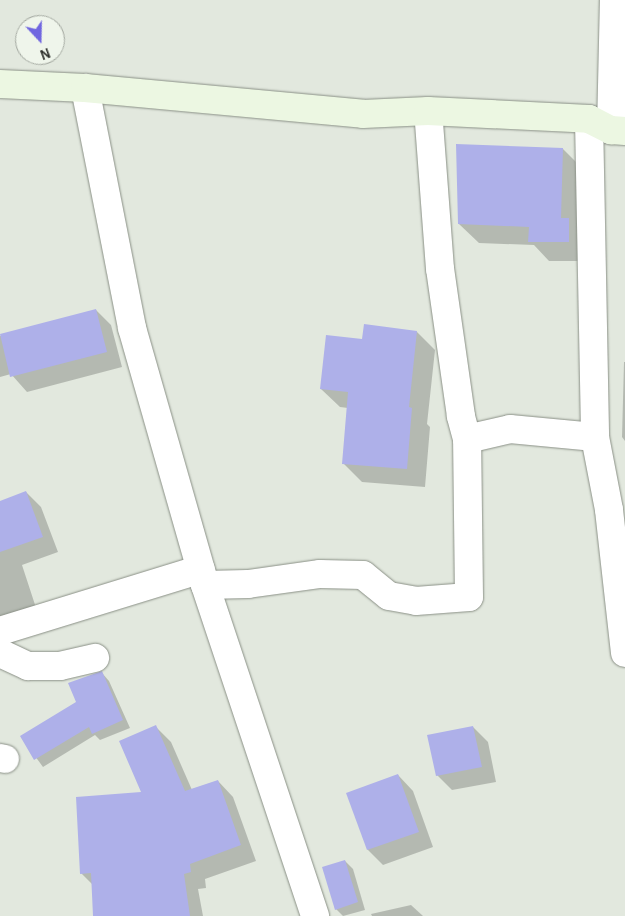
<!DOCTYPE html>
<style>
body{margin:0}
#map{position:relative;width:625px;height:916px;overflow:hidden;background:#e2e8de;font-family:"Alegreya Sans",sans-serif}
div>[style]{position:absolute}
[style*='--x']{left:calc(var(--x)*1px);top:calc(var(--y)*1px);width:calc(var(--w)*1px);rotate:calc(var(--a)*1deg)}
.shadow>*{inset:0;background:#0003}
.building>*{inset:0;background:#aeb0e9}
.roads{filter:drop-shadow(0 0 1px #8a9086) drop-shadow(0 0 1px #8a9086)}
.street>*{height:28px;margin:-14px;padding:0 14px;transform-origin:14px;border-radius:14px;background:#fff}
.secondary>*{height:28px;margin:-14px;padding:0 14px;transform-origin:14px;border-radius:14px;background:#ecf7e2}
span{translate:-50% -50%;white-space:nowrap;text-align:center;line-height:1.15;-webkit-text-stroke:4px #eff5eb;paint-order:stroke}
.north{position:absolute;left:15px;top:15px;width:50px;height:50px;box-sizing:border-box;background:#eff5eb;border:1px solid #a1a69e;border-radius:50%;rotate:159deg;font-size:14px;font-weight:700;line-height:20px;text-align:center;color:#2d2f2b}
.north::after{content:'';display:block;margin:auto;width:18px;height:22px;background:#7066e0;clip-path:polygon(50% 0,100% 100%,50% 72%,0 100%)}
</style>
<div id="map">
<div class="shadow">
<i style="clip-path:polygon(563px 149px,582px 168px,588px 261px,549px 261px,534px 245px,479px 243px,459px 224px)"></i>
<i style="clip-path:polygon(96px 310px,111px 325px,122px 367px,27px 392px,11px 374px,0 377px,0 336px)"></i>
<i style="clip-path:polygon(417px 332px,435px 350px,427px 424px,430px 427px,425px 487px,362px 482px,343px 463px,348px 408px,340px 407px,321px 389px,363px 340px)"></i>
<i style="clip-path:polygon(624px 362px,625px 362px,625px 441px,622px 437px)"></i>
<i style="clip-path:polygon(26px 492px,41px 507px,58px 552px,22px 565px,40px 620px,0 625px,0 502px)"></i>
<i style="clip-path:polygon(102px 673px,109px 681px,130px 728px,100px 740px,95px 735px,43px 767px,21px 737px,78px 703px)"></i>
<i style="clip-path:polygon(156px 727px,171px 742px,192px 790px,218px 781px,233px 797px,256px 861px,205px 879px,206px 888px,198px 889px,203px 916px,95px 916px,93px 885px,81px 873px,143px 793px)"></i>
<i style="clip-path:polygon(473px 727px,488px 742px,496px 782px,452px 790px,437px 775px)"></i>
<i style="clip-path:polygon(398px 775px,413px 791px,433px 847px,383px 865px,368px 850px,348px 794px)"></i>
<i style="clip-path:polygon(345px 861px,353px 869px,365px 910px,343px 916px,336px 909px)"></i>
<i style="clip-path:polygon(411px 905px,423px 916px,372px 916px,371px 914px)"></i>
</div>
<div class="building">
<i style="clip-path:polygon(456px 144px,563px 148px,561px 218px,569px 218px,569px 242px,528px 242px,529px 227px,458px 224px)"></i>
<i style="clip-path:polygon(96px 309px,107px 352px,10px 377px,0 334px)"></i>
<i style="clip-path:polygon(364px 324px,417px 331px,409px 407px,412px 408px,407px 469px,342px 464px,348px 392px,320px 389px,326px 335px,362px 339px)"></i>
<i style="clip-path:polygon(26px 491px,43px 537px,0 552px,0 501px)"></i>
<i style="clip-path:polygon(102px 671px,123px 720px,92px 734px,89px 727px,34px 760px,20px 736px,76px 702px,68px 683px)"></i>
<i style="clip-path:polygon(156px 725px,185px 791px,218px 780px,241px 845px,190px 864px,191px 872px,184px 874px,190px 916px,93px 916px,91px 873px,80px 874px,76px 797px,141px 792px,119px 741px)"></i>
<i style="clip-path:polygon(473px 726px,482px 767px,436px 776px,427px 735px)"></i>
<i style="clip-path:polygon(398px 774px,419px 832px,367px 850px,346px 793px)"></i>
<i style="clip-path:polygon(345px 860px,358px 902px,335px 910px,322px 867px)"></i>
</div>
<div class="roads">
<div class="street">
<i style="--x:85;--y:88;--w:245;--a:78.9"></i>
<i style="--x:132;--y:328;--w:267;--a:74.1"></i>
<i style="--x:205;--y:585;--w:349;--a:71.6"></i>
<i style="--x:589;--y:119;--w:318;--a:88.9"></i>
<i style="--x:595;--y:437;--w:74;--a:79.1"></i>
<i style="--x:609;--y:510;--w:144;--a:83.6"></i>
<i style="--x:611;--y:130;--w:130;--a:-88.7"></i>
<i style="--x:467;--y:439;--w:44;--a:-13.1"></i>
<i style="--x:510;--y:429;--w:85;--a:5.4"></i>
<i style="--x:205;--y:585;--w:43;--a:-1.3"></i>
<i style="--x:248;--y:584;--w:73;--a:-7.9"></i>
<i style="--x:320;--y:574;--w:43;--a:1.3"></i>
<i style="--x:363;--y:575;--w:33;--a:39"></i>
<i style="--x:389;--y:596;--w:27;--a:10"></i>
<i style="--x:416;--y:601;--w:53;--a:-4.3"></i>
<i style="--x:469;--y:597;--w:158;--a:-90.7"></i>
<i style="--x:467;--y:439;--w:24;--a:-105"></i>
<i style="--x:461;--y:416;--w:148;--a:-98.1"></i>
<i style="--x:440;--y:269;--w:158;--a:-94.3"></i>
<i style="--x:0;--y:631;--w:210;--a:-17.1"></i>
<i style="--x:0;--y:653;--w:31;--a:25"></i>
<i style="--x:28;--y:666;--w:32;--a:0"></i>
<i style="--x:60;--y:666;--w:36;--a:-13"></i>
<i style="--x:0;--y:758;--w:5;--a:11"></i>
</div>
<div class="secondary">
<i style="--x:0;--y:84;--w:85;--a:2.7"></i>
<i style="--x:85;--y:88;--w:279;--a:5.3"></i>
<i style="--x:363;--y:114;--w:65;--a:-2.6"></i>
<i style="--x:428;--y:111;--w:161;--a:2.8"></i>
<i style="--x:589;--y:119;--w:25;--a:27"></i>
<i style="--x:611;--y:130;--w:14;--a:4"></i>
</div>
</div>
<div class="north">N</div>
</div>
